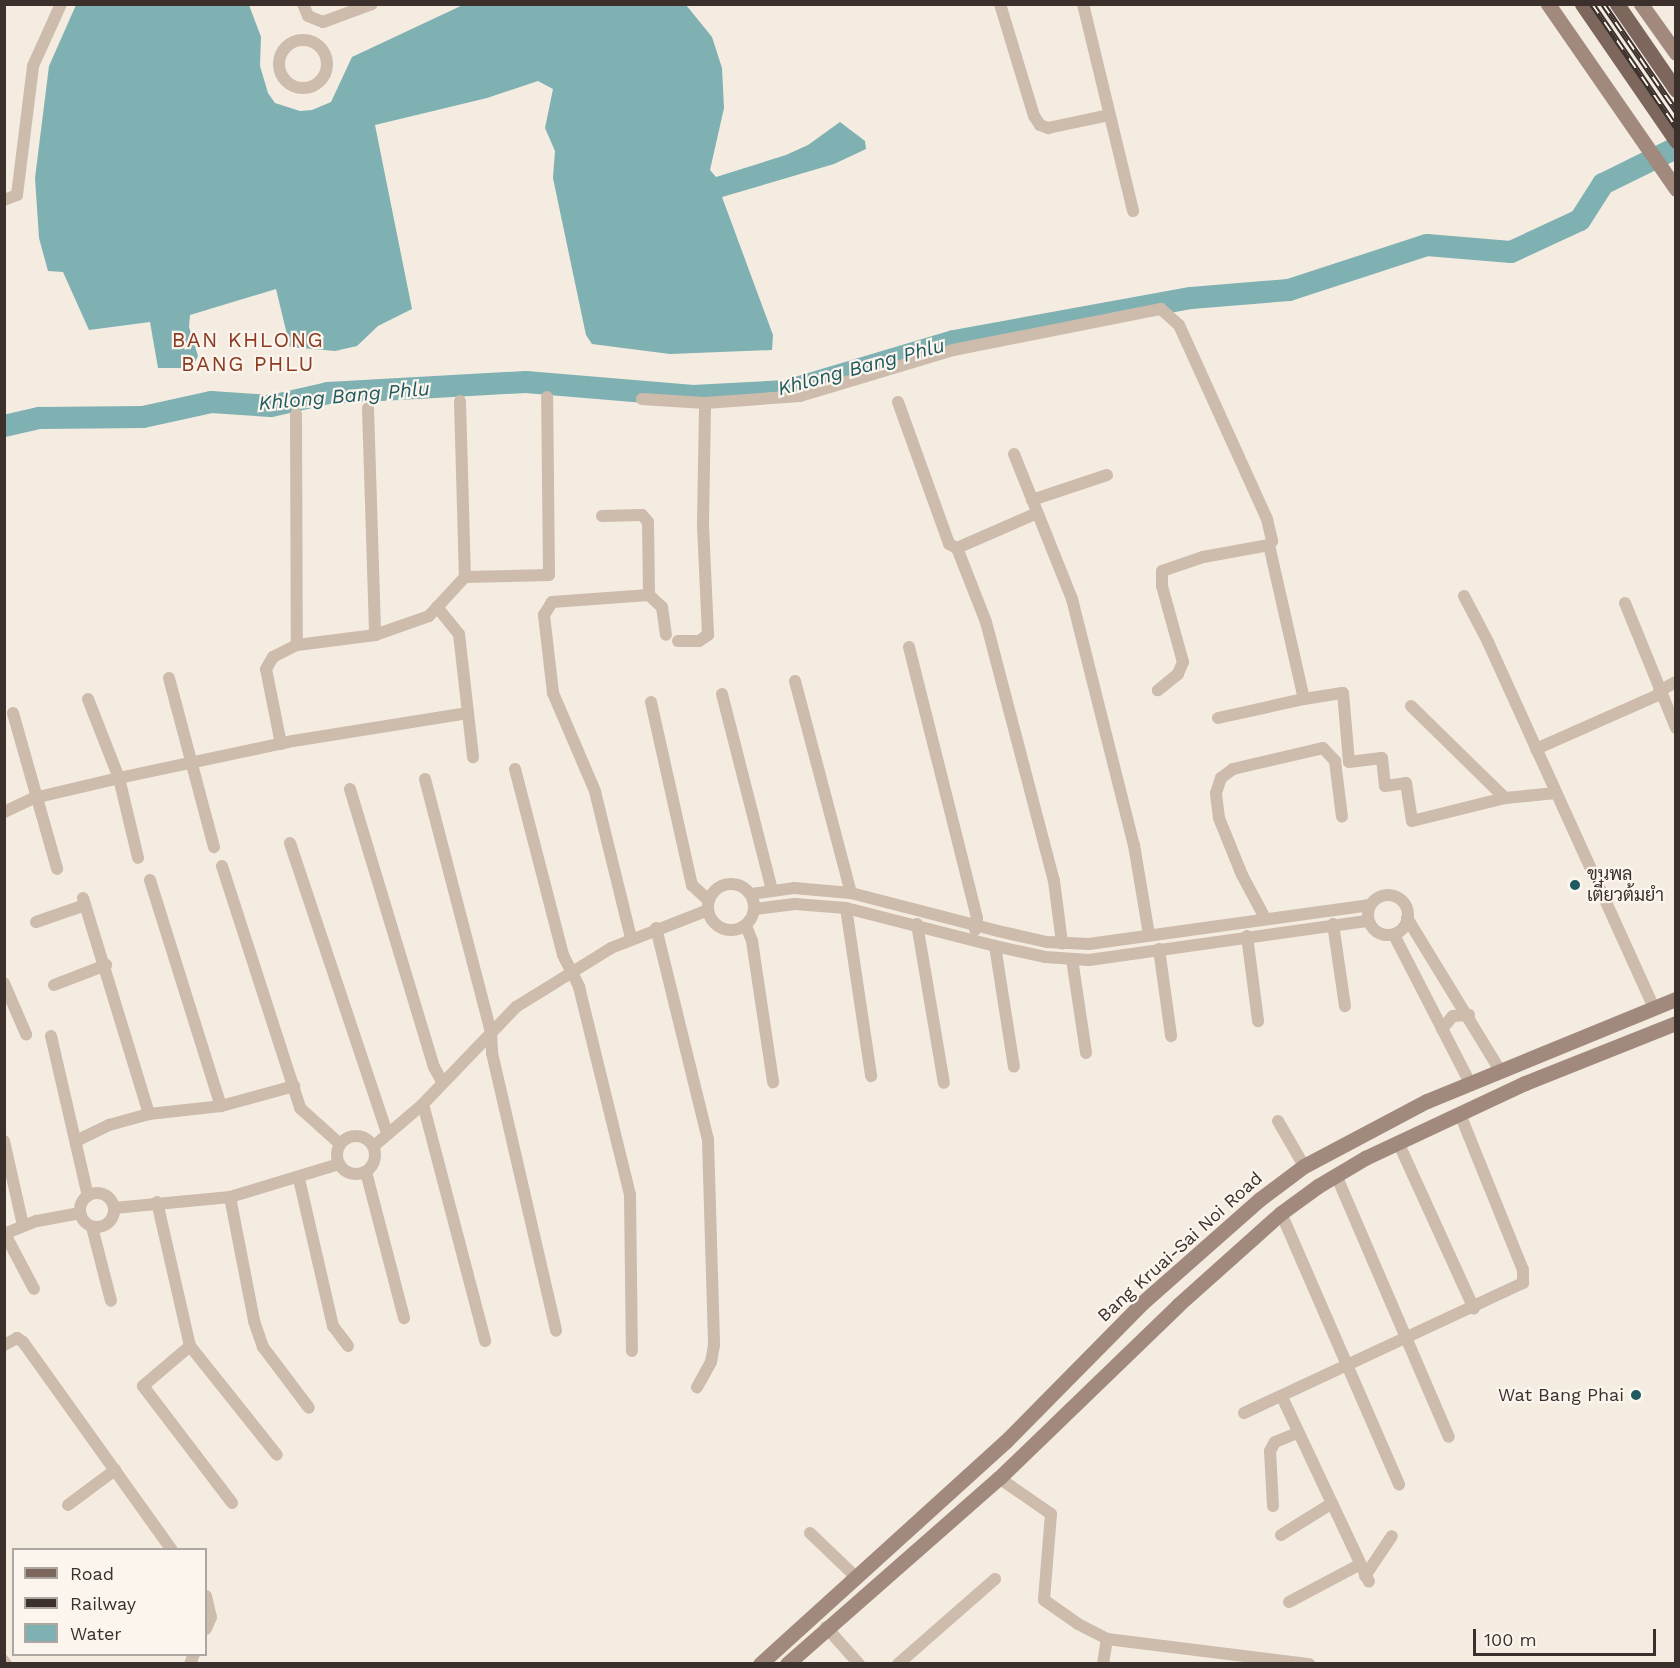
<!DOCTYPE html>
<meta charset="utf-8">
<style>
body{margin:0}
#map{position:relative;width:1680px;height:1668px;overflow:hidden;background:#f4ebe1;font-family:"Work Sans",Sarabun,sans-serif}
div>[style]{position:absolute}
[style*='--x']{left:calc(var(--x)*1px);top:calc(var(--y)*1px);width:calc(var(--w)*1px);rotate:calc(var(--a)*1deg)}
.water>*{inset:0;background:#7fb0b2}
.river>*{height:22px;margin:-11px;padding:0 11px;transform-origin:11px;border-radius:11px;background:#7fb0b2}
.street>*{height:12px;margin:-6px;padding:0 6px;transform-origin:6px;border-radius:6px;background:#cdbbac}
.street>.ring{margin:-6px;padding:0;box-sizing:content-box;background:none;border:12px solid #cdbbac;border-radius:50%}
.secondary>*{height:15px;margin:-7.5px;padding:0 7.5px;transform-origin:7.5px;border-radius:7.5px;background:#a18a7d}
.primary>*{height:15px;margin:-7.5px;padding:0 7.5px;transform-origin:7.5px;border-radius:7.5px;background:#7d675c}
.rail>*{height:6px;margin-top:-3px;transform-origin:0;background:repeating-linear-gradient(90deg,#fbf5ee 0 11px,#3b302b 0 22px);box-sizing:border-box;border-block:2px solid #3b302b}
.dots>*{width:16px;height:16px;translate:-50% -50%;box-sizing:border-box;border:3px solid #fbf5ee;border-radius:50%}
span{translate:-50% -50%;white-space:nowrap;text-align:center;line-height:1.15;-webkit-text-stroke:4.5px #fbf5ee;paint-order:stroke}
.poi-label{font-size:18px;color:#3b302b}
.left{translate:0 -50%;text-align:left}
.right{translate:-100% -50%;text-align:right}
.street-label{font-size:18px;color:#3b302b}
.water-label{font-size:20px;color:#1f5a5e;font-style:italic}
.quarter-label{font-size:21px;color:#8c3b22;letter-spacing:1.5px}
.frame{position:absolute;inset:0;border:6px solid #3b302b;pointer-events:none}
.legend{position:absolute;left:12px;top:1548px;width:195px;height:108px;box-sizing:border-box;background:#fbf5ee;border:2px solid #aea6a0;margin:0;padding:8px 10px;list-style:none;font-size:18px;color:#3b302b}
.legend li{display:flex;align-items:center;gap:12px;height:30px}
.legend b{width:30px;border:2px solid #aea6a0}
.scale{position:absolute;left:1473px;top:1629px;width:183px;height:27px;box-sizing:border-box;border:3px solid #3b302b;border-top:0;padding-left:8px;font-size:18px;line-height:21px;white-space:nowrap;color:#3b302b;-webkit-text-stroke:4px #fbf5ee;paint-order:stroke}
</style>
<div id="map">
<div class="water">
<i style="clip-path:polygon(465px 4px,686px 5px,712px 37px,722px 68px,724px 108px,710px 170px,716px 177px,786px 155px,808px 145px,840px 122px,865px 141px,866px 149px,834px 164px,722px 197px,773px 335px,772px 350px,670px 354px,592px 344px,586px 335px,558px 202px,553px 178px,555px 151px,545px 128px,553px 89px,538px 81px,487px 98px,375px 125px,412px 309px,378px 326px,357px 346px,335px 351px,290px 347px,276px 289px,190px 315px,189px 327px,198px 356px,194px 364px,182px 368px,158px 368px,150px 322px,89px 330px,63px 272px,48px 271px,39px 238px,35px 178px,49px 66px,76px 5px,249px 5px,261px 37px,260px 66px,268px 93px,275px 103px,300px 111px,312px 110px,331px 102px,352px 57px)"></i>
</div>
<div class="river">
<i style="--x:4;--y:426;--w:37;--a:-13"></i>
<i style="--x:40;--y:418;--w:103;--a:-0.6"></i>
<i style="--x:143;--y:417;--w:70;--a:-12.4"></i>
<i style="--x:211;--y:402;--w:60;--a:3.8"></i>
<i style="--x:271;--y:406;--w:58;--a:-12.8"></i>
<i style="--x:328;--y:393;--w:198;--a:-3.2"></i>
<i style="--x:526;--y:382;--w:168;--a:4.8"></i>
<i style="--x:693;--y:396;--w:93;--a:-3.1"></i>
<i style="--x:786;--y:391;--w:175;--a:-16.6"></i>
<i style="--x:954;--y:341;--w:241;--a:-10.3"></i>
<i style="--x:1191;--y:298;--w:98;--a:-4.7"></i>
<i style="--x:1289;--y:290;--w:145;--a:-18.1"></i>
<i style="--x:1427;--y:245;--w:84;--a:4.8"></i>
<i style="--x:1511;--y:252;--w:76;--a:-24.9"></i>
<i style="--x:1580;--y:220;--w:43;--a:-57.4"></i>
<i style="--x:1603;--y:184;--w:81;--a:-26.3"></i>
</div>
<div class="street">
<i style="--x:303;--y:4;--w:13;--a:67"></i>
<i style="--x:308;--y:16;--w:16;--a:22"></i>
<i style="--x:323;--y:22;--w:52;--a:-20.2"></i>
<i style="--x:1000;--y:4;--w:117;--a:73.1"></i>
<i style="--x:1034;--y:116;--w:11;--a:56"></i>
<i style="--x:1040;--y:125;--w:9;--a:21"></i>
<i style="--x:1048;--y:128;--w:62;--a:-12"></i>
<i style="--x:1083;--y:4;--w:213;--a:76.4"></i>
<i class="ring" style="left:279px;top:40px;width:36px;height:36px"></i>
<i style="--x:4;--y:200;--w:14;--a:-21"></i>
<i style="--x:17;--y:195;--w:130;--a:-82.9"></i>
<i style="--x:33;--y:66;--w:68;--a:-65.7"></i>
<i style="--x:642;--y:399;--w:63;--a:3.6"></i>
<i style="--x:705;--y:403;--w:95;--a:-4.2"></i>
<i style="--x:800;--y:396;--w:160;--a:-16.7"></i>
<i style="--x:953;--y:350;--w:212;--a:-11.2"></i>
<i style="--x:1161;--y:309;--w:24;--a:42"></i>
<i style="--x:1179;--y:325;--w:213;--a:65.6"></i>
<i style="--x:1267;--y:519;--w:23;--a:77"></i>
<i style="--x:1272;--y:541;--w:5;--a:127"></i>
<i style="--x:1269;--y:545;--w:67;--a:169.7"></i>
<i style="--x:1203;--y:557;--w:43;--a:161.1"></i>
<i style="--x:1162;--y:571;--w:15;--a:90"></i>
<i style="--x:1162;--y:586;--w:79;--a:74.6"></i>
<i style="--x:1183;--y:662;--w:13;--a:113"></i>
<i style="--x:1178;--y:674;--w:26;--a:141"></i>
<i style="--x:460;--y:401;--w:176;--a:88.4"></i>
<i style="--x:898;--y:402;--w:151;--a:70.2"></i>
<i style="--x:949;--y:544;--w:9;--a:27"></i>
<i style="--x:957;--y:548;--w:87;--a:-23.6"></i>
<i style="--x:368;--y:408;--w:227;--a:88.2"></i>
<i style="--x:296;--y:414;--w:231;--a:89.8"></i>
<i style="--x:1014;--y:454;--w:156;--a:68.2"></i>
<i style="--x:1072;--y:599;--w:254;--a:75.9"></i>
<i style="--x:1134;--y:845;--w:91;--a:80.5"></i>
<i style="--x:1032;--y:500;--w:79;--a:-18.4"></i>
<i style="--x:602;--y:516;--w:40;--a:-1.4"></i>
<i style="--x:642;--y:515;--w:9;--a:49"></i>
<i style="--x:648;--y:522;--w:73;--a:89.2"></i>
<i style="--x:1269;--y:545;--w:158;--a:77.2"></i>
<i style="--x:1304;--y:699;--w:39;--a:-9"></i>
<i style="--x:1343;--y:693;--w:69;--a:85"></i>
<i style="--x:1349;--y:762;--w:33;--a:-7"></i>
<i style="--x:1382;--y:758;--w:28;--a:84"></i>
<i style="--x:1385;--y:786;--w:21;--a:-8"></i>
<i style="--x:1406;--y:783;--w:38;--a:81"></i>
<i style="--x:1412;--y:821;--w:96;--a:-13.9"></i>
<i style="--x:957;--y:548;--w:79;--a:68.6"></i>
<i style="--x:986;--y:622;--w:268;--a:75.3"></i>
<i style="--x:1054;--y:881;--w:63;--a:82.6"></i>
<i style="--x:1464;--y:596;--w:52;--a:62.4"></i>
<i style="--x:1488;--y:642;--w:402;--a:65.6"></i>
<i style="--x:1625;--y:603;--w:135;--a:67.8"></i>
<i style="--x:437;--y:607;--w:35;--a:51"></i>
<i style="--x:459;--y:634;--w:124;--a:83.5"></i>
<i style="--x:678;--y:641;--w:21;--a:0"></i>
<i style="--x:699;--y:641;--w:11;--a:-34"></i>
<i style="--x:708;--y:635;--w:112;--a:-92.6"></i>
<i style="--x:703;--y:523;--w:120;--a:-89"></i>
<i style="--x:909;--y:647;--w:279;--a:75.9"></i>
<i style="--x:977;--y:918;--w:12;--a:99"></i>
<i style="--x:169;--y:678;--w:175;--a:75.1"></i>
<i style="--x:795;--y:681;--w:219;--a:75.2"></i>
<i style="--x:1659;--y:691;--w:19;--a:-28"></i>
<i style="--x:722;--y:694;--w:202;--a:75.7"></i>
<i style="--x:88;--y:699;--w:85;--a:68.6"></i>
<i style="--x:119;--y:778;--w:82;--a:76.6"></i>
<i style="--x:651;--y:702;--w:188;--a:77.4"></i>
<i style="--x:692;--y:885;--w:22;--a:43"></i>
<i style="--x:1411;--y:706;--w:132;--a:44.4"></i>
<i style="--x:1505;--y:798;--w:51;--a:-5.6"></i>
<i style="--x:13;--y:713;--w:162;--a:74.2"></i>
<i style="--x:1218;--y:718;--w:88;--a:-12.5"></i>
<i style="--x:281;--y:744;--w:76;--a:-101.3"></i>
<i style="--x:266;--y:669;--w:14;--a:-60"></i>
<i style="--x:273;--y:657;--w:27;--a:-27"></i>
<i style="--x:297;--y:645;--w:79;--a:-7.3"></i>
<i style="--x:375;--y:635;--w:57;--a:-19.4"></i>
<i style="--x:429;--y:616;--w:53;--a:-47.3"></i>
<i style="--x:465;--y:577;--w:84;--a:-1.4"></i>
<i style="--x:549;--y:575;--w:178;--a:-90.6"></i>
<i style="--x:1536;--y:749;--w:136;--a:-23.9"></i>
<i style="--x:515;--y:769;--w:192;--a:75.5"></i>
<i style="--x:563;--y:955;--w:36;--a:63"></i>
<i style="--x:579;--y:987;--w:214;--a:76.2"></i>
<i style="--x:630;--y:1195;--w:156;--a:89.3"></i>
<i style="--x:425;--y:779;--w:261;--a:75.4"></i>
<i style="--x:491;--y:1032;--w:21;--a:87"></i>
<i style="--x:492;--y:1053;--w:285;--a:77"></i>
<i style="--x:350;--y:789;--w:290;--a:73.2"></i>
<i style="--x:434;--y:1067;--w:18;--a:61"></i>
<i style="--x:4;--y:812;--w:33;--a:-25"></i>
<i style="--x:34;--y:798;--w:87;--a:-13.2"></i>
<i style="--x:119;--y:778;--w:178;--a:-12"></i>
<i style="--x:293;--y:741;--w:177;--a:-9.1"></i>
<i style="--x:290;--y:843;--w:306;--a:71.5"></i>
<i style="--x:222;--y:866;--w:254;--a:72.1"></i>
<i style="--x:300;--y:1108;--w:54;--a:42"></i>
<i style="--x:150;--y:880;--w:237;--a:72.6"></i>
<i class="ring" style="left:708px;top:884px;width:34px;height:34px"></i>
<i style="--x:751;--y:894;--w:43;--a:-7.9"></i>
<i style="--x:794;--y:888;--w:57;--a:5"></i>
<i style="--x:851;--y:893;--w:152;--a:14.5"></i>
<i style="--x:998;--y:931;--w:50;--a:12.7"></i>
<i style="--x:1047;--y:942;--w:42;--a:2.7"></i>
<i style="--x:1089;--y:944;--w:284;--a:-7.9"></i>
<i class="ring" style="left:1368px;top:895px;width:28px;height:28px"></i>
<i style="--x:83;--y:898;--w:226;--a:73"></i>
<i style="--x:846;--y:908;--w:170;--a:81.5"></i>
<i style="--x:755;--y:909;--w:40;--a:-7.1"></i>
<i style="--x:795;--y:904;--w:51;--a:4.5"></i>
<i style="--x:846;--y:908;--w:154;--a:14.3"></i>
<i style="--x:995;--y:946;--w:51;--a:12.4"></i>
<i style="--x:1045;--y:957;--w:44;--a:3.9"></i>
<i style="--x:1089;--y:960;--w:282;--a:-8"></i>
<i style="--x:1265;--y:918;--w:49;--a:-118.1"></i>
<i style="--x:1242;--y:875;--w:61;--a:-112"></i>
<i style="--x:1219;--y:818;--w:25;--a:-97"></i>
<i style="--x:1216;--y:793;--w:16;--a:-72"></i>
<i style="--x:1221;--y:778;--w:15;--a:-37"></i>
<i style="--x:1233;--y:769;--w:92;--a:-13.1"></i>
<i style="--x:1323;--y:748;--w:18;--a:47"></i>
<i style="--x:1335;--y:761;--w:56;--a:82.9"></i>
<i style="--x:1407;--y:918;--w:177;--a:58.6"></i>
<i style="--x:36;--y:922;--w:52;--a:-19.1"></i>
<i style="--x:917;--y:924;--w:161;--a:80.4"></i>
<i style="--x:1333;--y:924;--w:83;--a:81.7"></i>
<i style="--x:746;--y:926;--w:16;--a:68"></i>
<i style="--x:752;--y:941;--w:143;--a:81.5"></i>
<i style="--x:656;--y:928;--w:218;--a:76.2"></i>
<i style="--x:708;--y:1140;--w:205;--a:88.3"></i>
<i style="--x:714;--y:1345;--w:17;--a:100"></i>
<i style="--x:711;--y:1362;--w:29;--a:119"></i>
<i style="--x:1394;--y:935;--w:166;--a:62.8"></i>
<i style="--x:1247;--y:936;--w:86;--a:82.6"></i>
<i style="--x:631;--y:938;--w:151;--a:-103.8"></i>
<i style="--x:595;--y:791;--w:107;--a:-113.2"></i>
<i style="--x:553;--y:693;--w:79;--a:-96.6"></i>
<i style="--x:544;--y:615;--w:15;--a:-58"></i>
<i style="--x:552;--y:602;--w:97;--a:-4.1"></i>
<i style="--x:649;--y:595;--w:18;--a:43"></i>
<i style="--x:662;--y:607;--w:28;--a:82"></i>
<i style="--x:995;--y:946;--w:122;--a:81.1"></i>
<i style="--x:1159;--y:949;--w:88;--a:82.1"></i>
<i style="--x:1072;--y:959;--w:95;--a:81.5"></i>
<i style="--x:4;--y:983;--w:56;--a:66.7"></i>
<i style="--x:54;--y:985;--w:56;--a:-21"></i>
<i style="--x:1442;--y:1029;--w:17;--a:-50"></i>
<i style="--x:1453;--y:1016;--w:16;--a:-4"></i>
<i style="--x:51;--y:1036;--w:164;--a:77"></i>
<i style="--x:423;--y:1104;--w:245;--a:75.3"></i>
<i style="--x:1278;--y:1121;--w:52;--a:60"></i>
<i class="ring" style="left:337px;top:1136px;width:26px;height:26px"></i>
<i style="--x:4;--y:1141;--w:86;--a:77.3"></i>
<i style="--x:76;--y:1141;--w:37;--a:-26"></i>
<i style="--x:109;--y:1125;--w:41;--a:-15.4"></i>
<i style="--x:149;--y:1114;--w:72;--a:-6.3"></i>
<i style="--x:221;--y:1106;--w:76;--a:-15.3"></i>
<i style="--x:1398;--y:1142;--w:183;--a:65.5"></i>
<i style="--x:374;--y:1146;--w:65;--a:-40.6"></i>
<i style="--x:423;--y:1104;--w:134;--a:-46.2"></i>
<i style="--x:516;--y:1007;--w:112;--a:-31.8"></i>
<i style="--x:611;--y:948;--w:104;--a:-21.4"></i>
<i style="--x:366;--y:1172;--w:151;--a:75.4"></i>
<i style="--x:1336;--y:1175;--w:285;--a:66.7"></i>
<i style="--x:299;--y:1179;--w:151;--a:77"></i>
<i style="--x:333;--y:1326;--w:25;--a:53"></i>
<i class="ring" style="left:80px;top:1193px;width:22px;height:22px"></i>
<i style="--x:230;--y:1197;--w:126;--a:79"></i>
<i style="--x:254;--y:1321;--w:28;--a:71"></i>
<i style="--x:263;--y:1347;--w:76;--a:53"></i>
<i style="--x:157;--y:1202;--w:148;--a:77.1"></i>
<i style="--x:190;--y:1346;--w:139;--a:51.4"></i>
<i style="--x:114;--y:1208;--w:117;--a:-5.4"></i>
<i style="--x:230;--y:1197;--w:114;--a:-16.8"></i>
<i style="--x:1281;--y:1213;--w:296;--a:66.5"></i>
<i style="--x:92;--y:1227;--w:76;--a:75.6"></i>
<i style="--x:4;--y:1234;--w:35;--a:-22"></i>
<i style="--x:37;--y:1221;--w:44;--a:-10.5"></i>
<i style="--x:5;--y:1234;--w:62;--a:62.2"></i>
<i style="--x:4;--y:1345;--w:15;--a:-28"></i>
<i style="--x:17;--y:1338;--w:7;--a:34"></i>
<i style="--x:23;--y:1342;--w:256;--a:54.4"></i>
<i style="--x:190;--y:1346;--w:62;--a:139.6"></i>
<i style="--x:143;--y:1386;--w:147;--a:52.7"></i>
<i style="--x:1282;--y:1397;--w:204;--a:64.8"></i>
<i style="--x:1244;--y:1413;--w:308;--a:-25"></i>
<i style="--x:1523;--y:1283;--w:13;--a:-90"></i>
<i style="--x:1523;--y:1270;--w:168;--a:-112"></i>
<i style="--x:999;--y:1478;--w:63;--a:34.7"></i>
<i style="--x:1051;--y:1514;--w:86;--a:94.7"></i>
<i style="--x:1044;--y:1600;--w:42;--a:35.2"></i>
<i style="--x:1078;--y:1624;--w:33;--a:27"></i>
<i style="--x:1107;--y:1639;--w:204;--a:7.1"></i>
<i style="--x:68;--y:1505;--w:59;--a:-36.7"></i>
<i style="--x:1273;--y:1506;--w:55;--a:-93.1"></i>
<i style="--x:1270;--y:1451;--w:10;--a:-61"></i>
<i style="--x:1275;--y:1442;--w:24;--a:-22"></i>
<i style="--x:810;--y:1533;--w:64;--a:43.7"></i>
<i style="--x:1281;--y:1535;--w:57;--a:-32"></i>
<i style="--x:1365;--y:1576;--w:48;--a:-56"></i>
<i style="--x:206;--y:1596;--w:22;--a:77"></i>
<i style="--x:211;--y:1617;--w:13;--a:113"></i>
<i style="--x:1289;--y:1602;--w:79;--a:-27.9"></i>
<i style="--x:826;--y:1627;--w:50;--a:48.3"></i>
<i style="--x:4;--y:1661;--w:4;--a:56"></i>
<i style="--x:190;--y:1664;--w:11;--a:-68"></i>
<i style="--x:898;--y:1664;--w:129;--a:-41.2"></i>
<i style="--x:1103;--y:1664;--w:25;--a:-81"></i>
</div>
<div class="secondary">
<i style="--x:1548;--y:4;--w:225;--a:55.3"></i>
<i style="--x:1641;--y:4;--w:60;--a:54.5"></i>
<i style="--x:760;--y:1664;--w:331;--a:-42.2"></i>
<i style="--x:1005;--y:1442;--w:195;--a:-45.4"></i>
<i style="--x:1142;--y:1303;--w:157;--a:-41.4"></i>
<i style="--x:1260;--y:1199;--w:55;--a:-36.9"></i>
<i style="--x:1304;--y:1166;--w:139;--a:-27.9"></i>
<i style="--x:1427;--y:1101;--w:269;--a:-22.3"></i>
<i style="--x:787;--y:1664;--w:282;--a:-41.3"></i>
<i style="--x:999;--y:1478;--w:249;--a:-44"></i>
<i style="--x:1178;--y:1305;--w:138;--a:-41.8"></i>
<i style="--x:1281;--y:1213;--w:46;--a:-36.1"></i>
<i style="--x:1318;--y:1186;--w:55;--a:-30.8"></i>
<i style="--x:1365;--y:1158;--w:177;--a:-25.1"></i>
<i style="--x:1525;--y:1083;--w:162;--a:-21.7"></i>
</div>
<div class="primary">
<i style="--x:1582;--y:4;--w:166;--a:55.5"></i>
<i style="--x:1617;--y:4;--w:104;--a:55.5"></i>
</div>
<div class="rail">
<i style="--x:1592;--y:4;--w:149;--a:55.7"></i>
<i style="--x:1603;--y:4;--w:130;--a:55.7"></i>
</div>
<div class="dots">
<i style="left:1575px;top:885px;background:#1f5a5e"></i>
<i style="left:1636px;top:1395px;background:#1f5a5e"></i>
</div>
<div class="poi-label">
<span class="left" style="left:1587px;top:885px">ขุนพล<br>เตี๋ยวต้มยำ</span>
<span class="right" style="left:1624px;top:1395px">Wat Bang Phai</span>
</div>
<div class="street-label">
<span style="left:1180px;top:1247px;rotate:-42deg">Bang Kruai-Sai Noi Road</span>
</div>
<div class="water-label">
<span style="left:861px;top:367px;rotate:-15deg">Khlong Bang Phlu</span>
<span style="left:344px;top:396px;rotate:-5deg">Khlong Bang Phlu</span>
</div>
<div class="quarter-label">
<span style="left:248px;top:352px">BAN KHLONG<br>BANG PHLU</span>
</div>
<div class="frame"></div>
<ul class="legend">
<li><b style="height:8px;background:#7d675c"></b>Road</li>
<li><b style="height:8px;background:#3b302b"></b>Railway</li>
<li><b style="height:16px;background:#7fb0b2"></b>Water</li>
</ul>
<div class="scale">100 m</div>
</div>
